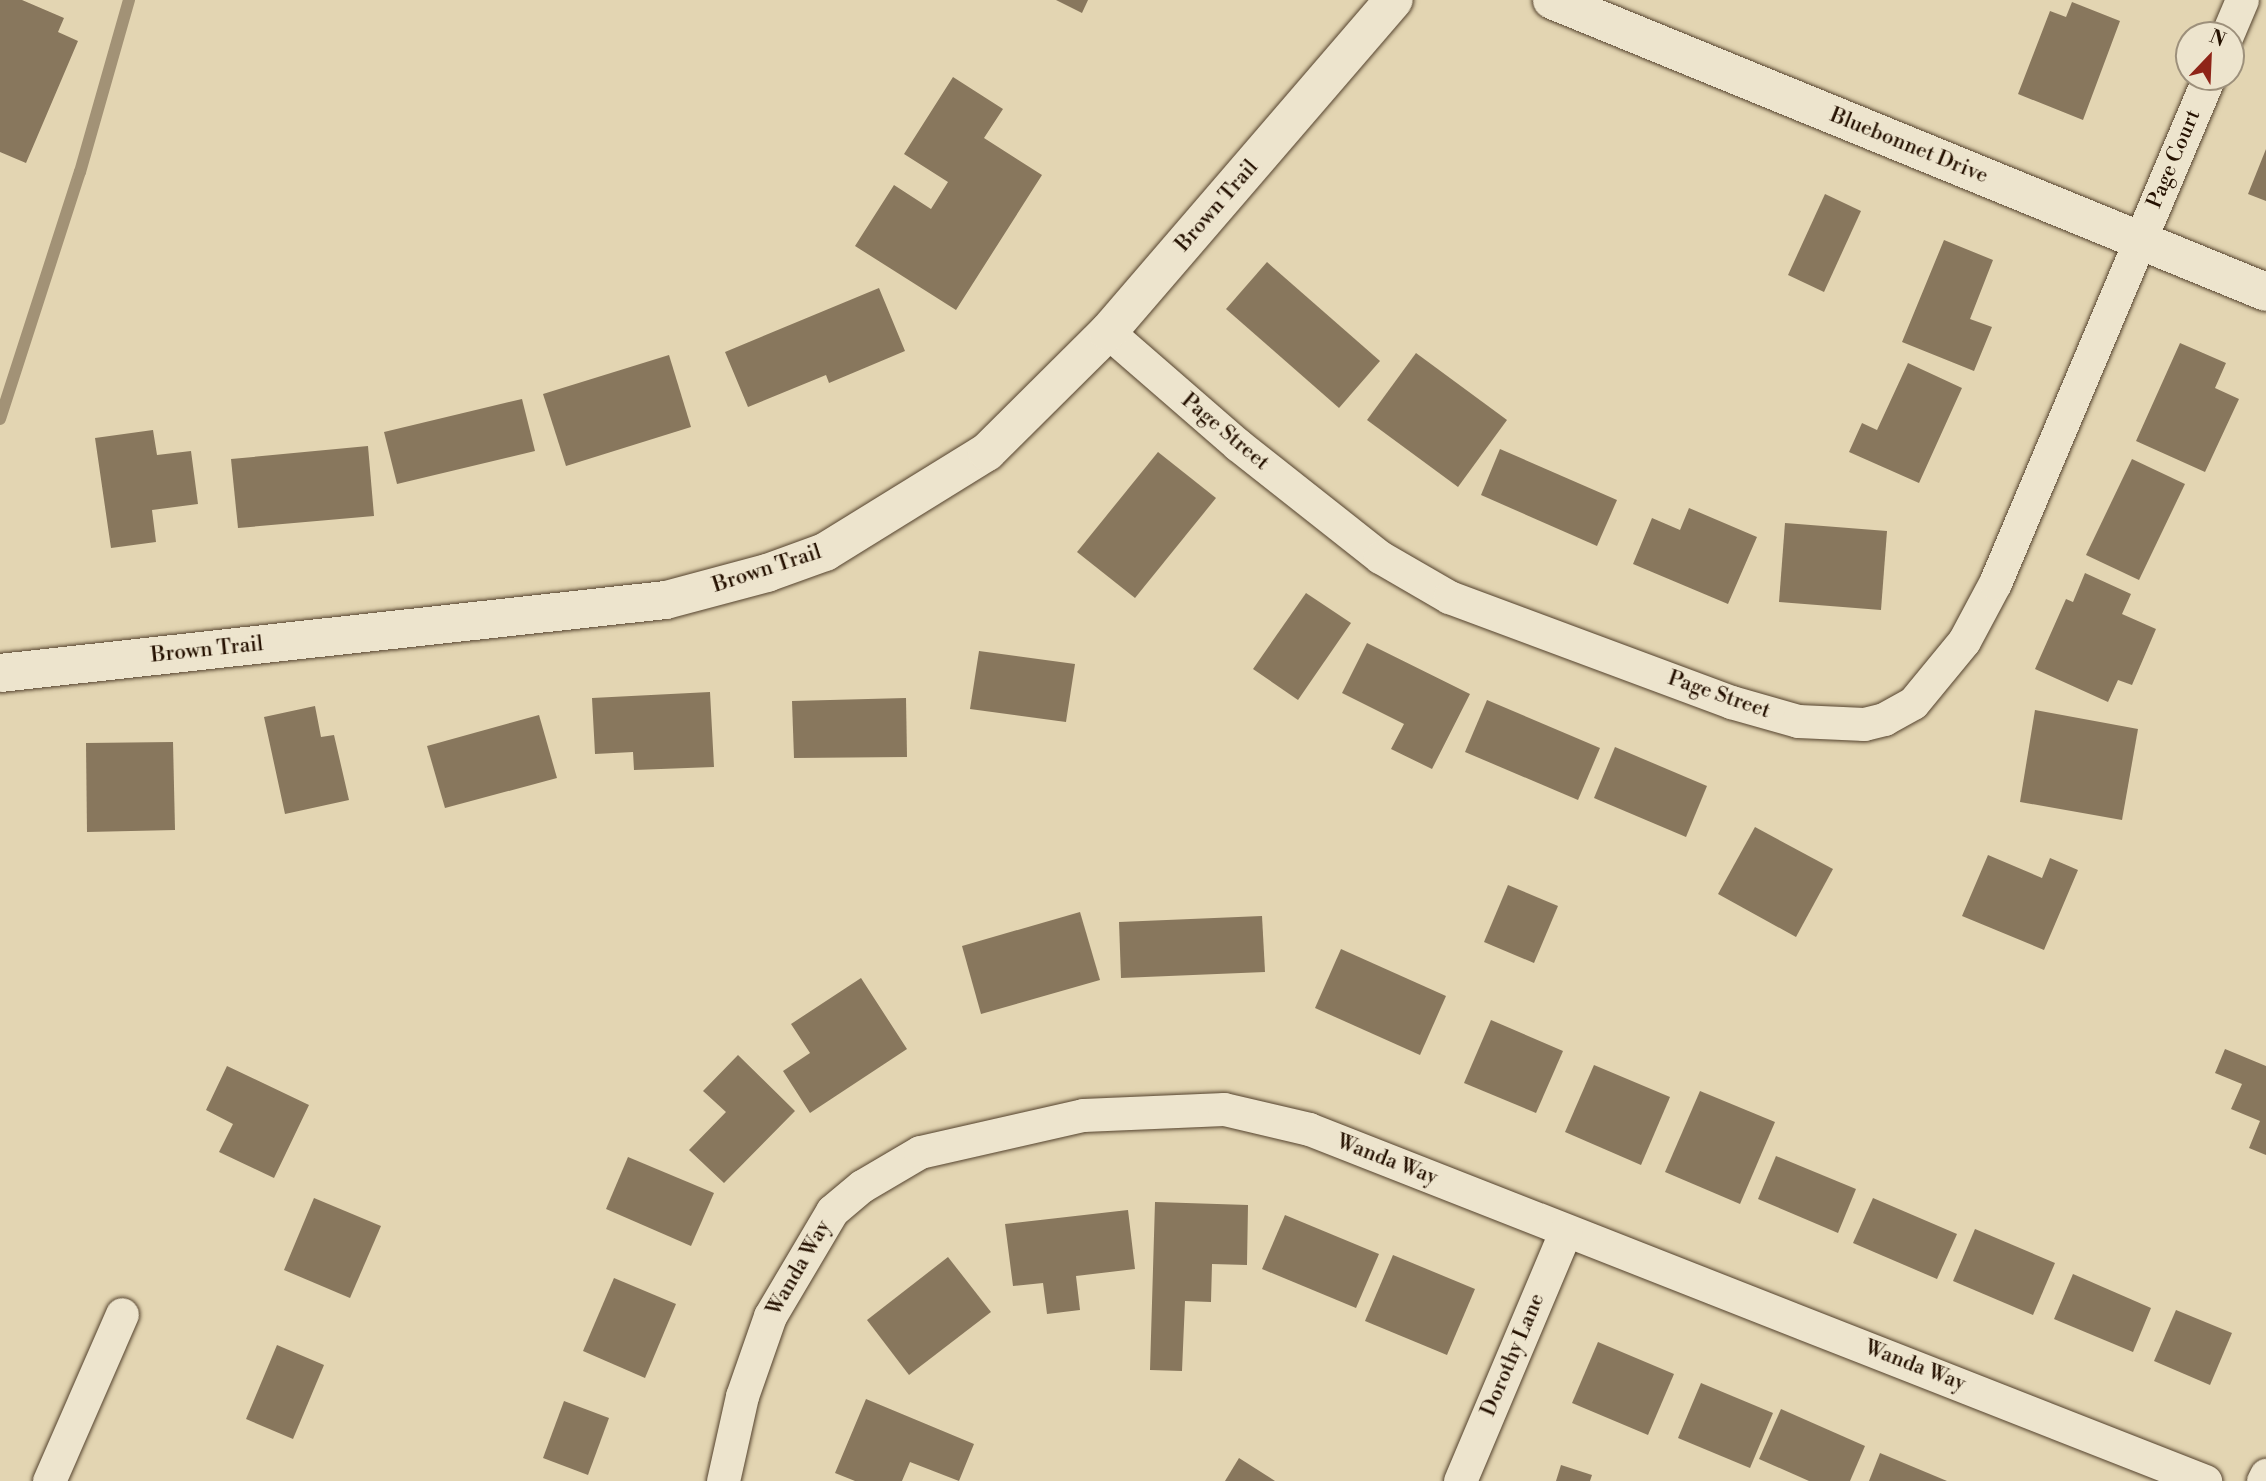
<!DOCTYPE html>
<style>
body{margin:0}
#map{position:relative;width:2266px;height:1481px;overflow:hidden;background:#e3d5b2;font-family:"Libre Bodoni",serif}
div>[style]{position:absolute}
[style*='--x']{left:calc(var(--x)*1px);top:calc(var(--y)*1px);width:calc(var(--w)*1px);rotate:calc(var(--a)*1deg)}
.stream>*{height:12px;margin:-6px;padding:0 6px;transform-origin:6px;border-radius:6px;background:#a29276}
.building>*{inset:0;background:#88775d}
.roads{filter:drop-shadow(0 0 2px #54422d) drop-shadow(0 0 2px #54422d)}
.minor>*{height:33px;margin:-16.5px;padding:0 16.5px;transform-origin:16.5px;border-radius:16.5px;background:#ede4cd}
.tertiary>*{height:38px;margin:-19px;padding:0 19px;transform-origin:19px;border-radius:19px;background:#ede4cd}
.secondary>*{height:38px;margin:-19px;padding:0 19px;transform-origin:19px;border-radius:19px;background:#ede4cd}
span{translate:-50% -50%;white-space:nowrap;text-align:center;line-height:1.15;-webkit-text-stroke:6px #ede4cd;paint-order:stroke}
.street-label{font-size:21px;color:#251101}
.north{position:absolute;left:2175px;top:21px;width:70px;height:70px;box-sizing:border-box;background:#ede4cd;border:2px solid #9d907b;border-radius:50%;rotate:23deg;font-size:19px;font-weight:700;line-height:28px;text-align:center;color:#251101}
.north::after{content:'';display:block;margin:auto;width:24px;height:32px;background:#8f2418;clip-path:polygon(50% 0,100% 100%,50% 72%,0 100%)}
</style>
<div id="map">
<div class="stream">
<i style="--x:0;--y:419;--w:260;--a:-72.1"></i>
<i style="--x:80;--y:172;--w:179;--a:-74.1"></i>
</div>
<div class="building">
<i style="clip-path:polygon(0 0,22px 0,64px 18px,58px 32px,78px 41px,26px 163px,0 152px)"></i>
<i style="clip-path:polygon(1056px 0,1088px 0,1082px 13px)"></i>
<i style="clip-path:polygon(2072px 2px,2120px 21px,2083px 120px,2018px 94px,2050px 11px,2066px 17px)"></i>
<i style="clip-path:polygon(953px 77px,1003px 109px,984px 138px,1042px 175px,956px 310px,855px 246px,894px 185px,931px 209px,948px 182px,904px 154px)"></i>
<i style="clip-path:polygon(2266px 149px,2266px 201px,2248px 194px)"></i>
<i style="clip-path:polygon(1825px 194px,1861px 211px,1824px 292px,1788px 275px)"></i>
<i style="clip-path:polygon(1944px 240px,1993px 260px,1970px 319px,1992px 327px,1974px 371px,1902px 342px)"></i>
<i style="clip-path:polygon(1267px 262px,1380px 361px,1339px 408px,1226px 309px)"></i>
<i style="clip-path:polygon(879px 288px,905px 351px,829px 383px,826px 375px,748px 407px,725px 352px)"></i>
<i style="clip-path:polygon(2180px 343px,2226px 363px,2215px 388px,2239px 399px,2205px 472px,2136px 441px)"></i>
<i style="clip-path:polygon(1416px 353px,1507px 420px,1458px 487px,1367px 420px)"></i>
<i style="clip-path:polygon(669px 355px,691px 427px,566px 466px,543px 394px)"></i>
<i style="clip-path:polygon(1908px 363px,1962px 388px,1919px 483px,1849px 452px,1862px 423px,1877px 430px)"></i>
<i style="clip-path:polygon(522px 399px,535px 451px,397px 484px,384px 432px)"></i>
<i style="clip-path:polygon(153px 430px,157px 455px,191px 451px,198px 504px,152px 510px,156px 542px,111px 548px,95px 438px)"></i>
<i style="clip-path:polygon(368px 446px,374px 516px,238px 528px,231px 459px)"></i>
<i style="clip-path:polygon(1500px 449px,1617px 500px,1597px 546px,1481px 495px)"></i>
<i style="clip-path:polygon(1158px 452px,1216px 498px,1135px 598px,1077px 552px)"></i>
<i style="clip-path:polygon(2132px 459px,2185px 484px,2139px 580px,2086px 555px)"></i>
<i style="clip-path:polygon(1689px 508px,1757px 537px,1728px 604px,1633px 564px,1652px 518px,1680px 530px)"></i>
<i style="clip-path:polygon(1785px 523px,1887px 531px,1881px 610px,1779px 602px)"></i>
<i style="clip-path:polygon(2085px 573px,2131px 594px,2122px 614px,2156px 629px,2132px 685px,2118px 680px,2108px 702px,2035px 669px,2066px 599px,2073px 602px)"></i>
<i style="clip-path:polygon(1306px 593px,1351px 623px,1298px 700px,1253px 669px)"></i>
<i style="clip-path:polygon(1367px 643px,1470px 694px,1432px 769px,1391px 749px,1404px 724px,1342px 693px)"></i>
<i style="clip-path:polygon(979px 651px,1075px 664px,1066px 722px,970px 709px)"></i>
<i style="clip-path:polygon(710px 692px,714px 767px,634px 770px,633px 752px,595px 754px,592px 698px)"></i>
<i style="clip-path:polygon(906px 698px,907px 757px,794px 758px,792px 701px)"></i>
<i style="clip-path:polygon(1487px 700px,1600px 748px,1578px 800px,1465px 752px)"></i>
<i style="clip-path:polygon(315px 706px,321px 737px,334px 735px,349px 800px,285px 814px,264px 717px)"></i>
<i style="clip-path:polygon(2035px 710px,2138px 729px,2122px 820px,2020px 802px)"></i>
<i style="clip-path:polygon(539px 715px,557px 778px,445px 808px,427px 746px)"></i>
<i style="clip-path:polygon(173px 742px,175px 830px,87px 832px,86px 743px)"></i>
<i style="clip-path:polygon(1615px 747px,1707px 786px,1686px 837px,1594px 798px)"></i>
<i style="clip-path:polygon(1755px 827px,1833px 869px,1796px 937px,1718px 894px)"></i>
<i style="clip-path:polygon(1988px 855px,2042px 878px,2050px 858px,2078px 870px,2044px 950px,1962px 916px)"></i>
<i style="clip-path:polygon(1508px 885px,1558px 906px,1534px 963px,1484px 942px)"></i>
<i style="clip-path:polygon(1080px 912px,1100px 980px,981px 1014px,962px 946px)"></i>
<i style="clip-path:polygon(1262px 916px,1265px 972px,1121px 978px,1119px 922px)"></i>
<i style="clip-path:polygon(1341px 949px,1446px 996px,1420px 1055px,1315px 1008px)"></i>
<i style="clip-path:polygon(861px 978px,907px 1049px,810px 1113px,783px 1071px,810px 1053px,791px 1024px)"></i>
<i style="clip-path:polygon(1491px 1020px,1563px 1051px,1536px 1113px,1464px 1083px)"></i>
<i style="clip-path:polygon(2225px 1049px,2266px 1066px,2266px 1155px,2249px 1148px,2260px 1121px,2231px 1109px,2242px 1084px,2215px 1073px)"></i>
<i style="clip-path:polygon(738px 1055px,795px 1111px,724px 1183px,689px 1150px,726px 1112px,703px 1091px)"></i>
<i style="clip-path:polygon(1594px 1065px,1670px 1097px,1641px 1165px,1565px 1132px)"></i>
<i style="clip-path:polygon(227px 1066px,309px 1105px,274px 1178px,219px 1152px,233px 1124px,206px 1110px)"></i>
<i style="clip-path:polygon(1700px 1091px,1775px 1122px,1740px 1204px,1665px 1172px)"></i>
<i style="clip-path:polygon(1776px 1156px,1856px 1189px,1838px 1233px,1758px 1199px)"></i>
<i style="clip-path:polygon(628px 1157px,714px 1193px,691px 1246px,606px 1209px)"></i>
<i style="clip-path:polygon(314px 1198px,381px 1226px,350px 1298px,284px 1270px)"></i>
<i style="clip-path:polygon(1873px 1198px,1957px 1234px,1937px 1279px,1853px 1243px)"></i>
<i style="clip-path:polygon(1155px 1202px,1248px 1205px,1247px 1265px,1212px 1264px,1211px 1302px,1185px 1301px,1182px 1371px,1150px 1370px)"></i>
<i style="clip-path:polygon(1128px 1210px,1135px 1269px,1076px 1276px,1080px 1310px,1047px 1314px,1043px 1283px,1013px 1286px,1005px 1224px)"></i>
<i style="clip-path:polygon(1285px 1215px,1379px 1254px,1356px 1308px,1262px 1269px)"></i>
<i style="clip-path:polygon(1975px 1229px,2055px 1263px,2033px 1315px,1953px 1281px)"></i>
<i style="clip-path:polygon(1393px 1255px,1475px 1289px,1447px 1355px,1365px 1321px)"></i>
<i style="clip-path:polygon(948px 1257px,991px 1312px,909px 1375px,867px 1320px)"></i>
<i style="clip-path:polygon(2073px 1274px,2151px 1308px,2133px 1352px,2054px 1319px)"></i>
<i style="clip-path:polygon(614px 1278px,676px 1304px,645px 1378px,583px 1351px)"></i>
<i style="clip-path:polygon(2176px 1310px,2232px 1333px,2210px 1385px,2154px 1361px)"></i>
<i style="clip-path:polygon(1598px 1342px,1674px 1374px,1648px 1435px,1572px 1403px)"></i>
<i style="clip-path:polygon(277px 1345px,324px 1365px,293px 1439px,246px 1419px)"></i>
<i style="clip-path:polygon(1701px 1383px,1773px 1413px,1750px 1468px,1678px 1438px)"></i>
<i style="clip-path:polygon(866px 1399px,974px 1444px,959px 1481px,910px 1462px,902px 1481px,855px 1481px,835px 1473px)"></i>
<i style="clip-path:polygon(564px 1401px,609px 1418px,588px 1475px,543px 1458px)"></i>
<i style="clip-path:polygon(1781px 1409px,1865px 1446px,1850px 1481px,1809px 1481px,1759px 1459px)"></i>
<i style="clip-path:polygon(1880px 1453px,1947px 1481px,1869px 1481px)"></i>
<i style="clip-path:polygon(1239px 1458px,1275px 1481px,1225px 1481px)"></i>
<i style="clip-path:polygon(1561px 1465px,1592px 1475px,1590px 1481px,1556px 1481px)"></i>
</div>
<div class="roads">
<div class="minor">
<i style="--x:2227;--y:35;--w:38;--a:-67"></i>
<i style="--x:1108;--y:332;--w:172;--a:41"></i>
<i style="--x:1238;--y:445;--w:181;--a:38.3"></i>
<i style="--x:1380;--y:557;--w:80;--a:30.1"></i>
<i style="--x:1449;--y:597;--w:301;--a:20.4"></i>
<i style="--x:1731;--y:702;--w:70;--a:15.8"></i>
<i style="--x:1798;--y:721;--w:66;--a:2.6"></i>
<i style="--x:1864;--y:724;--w:21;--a:-14"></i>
<i style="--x:1884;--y:719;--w:33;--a:-29"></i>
<i style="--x:1913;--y:703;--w:80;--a:-50.6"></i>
<i style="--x:1964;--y:641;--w:66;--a:-61.9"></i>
<i style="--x:1995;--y:583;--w:549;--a:-67.08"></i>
<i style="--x:49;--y:1481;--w:182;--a:-66.4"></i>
<i style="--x:723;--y:1481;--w:87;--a:-77.4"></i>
<i style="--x:742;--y:1396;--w:85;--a:-70.7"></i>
<i style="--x:770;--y:1316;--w:122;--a:-59.4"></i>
<i style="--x:832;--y:1211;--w:39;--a:-40"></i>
<i style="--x:862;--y:1186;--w:67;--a:-30.4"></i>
<i style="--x:920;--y:1152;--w:167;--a:-12.8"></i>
<i style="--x:1083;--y:1115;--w:141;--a:-2.4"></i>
<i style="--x:1224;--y:1109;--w:87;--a:13.2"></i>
<i style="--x:1309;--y:1129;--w:963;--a:21.45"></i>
<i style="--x:1460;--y:1481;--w:272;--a:-67.1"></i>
<i style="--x:2263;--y:1481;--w:7;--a:-63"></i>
</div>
<div class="tertiary">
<i style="--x:1552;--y:0;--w:771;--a:22.24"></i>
</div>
<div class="secondary">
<i style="--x:0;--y:673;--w:670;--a:-6.26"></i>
<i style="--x:666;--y:600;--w:105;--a:-15"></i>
<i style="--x:767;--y:573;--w:62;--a:-19.9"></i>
<i style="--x:825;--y:552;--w:190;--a:-31.7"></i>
<i style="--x:987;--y:452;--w:170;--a:-44.8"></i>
<i style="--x:1108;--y:332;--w:438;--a:-49.3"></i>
</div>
</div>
<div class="street-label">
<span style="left:1909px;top:146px;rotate:22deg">Bluebonnet Drive</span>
<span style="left:2174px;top:159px;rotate:-67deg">Page Court</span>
<span style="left:1217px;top:206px;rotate:-49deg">Brown Trail</span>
<span style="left:1225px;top:432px;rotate:40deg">Page Street</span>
<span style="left:767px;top:569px;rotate:-18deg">Brown Trail</span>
<span style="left:207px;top:650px;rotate:-6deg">Brown Trail</span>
<span style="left:1719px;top:695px;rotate:19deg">Page Street</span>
<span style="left:1387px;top:1160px;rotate:21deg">Wanda Way</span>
<span style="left:799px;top:1268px;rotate:-60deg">Wanda Way</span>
<span style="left:1513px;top:1355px;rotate:-67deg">Dorothy Lane</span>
<span style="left:1915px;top:1366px;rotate:21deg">Wanda Way</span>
</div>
<div class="north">N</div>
</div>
